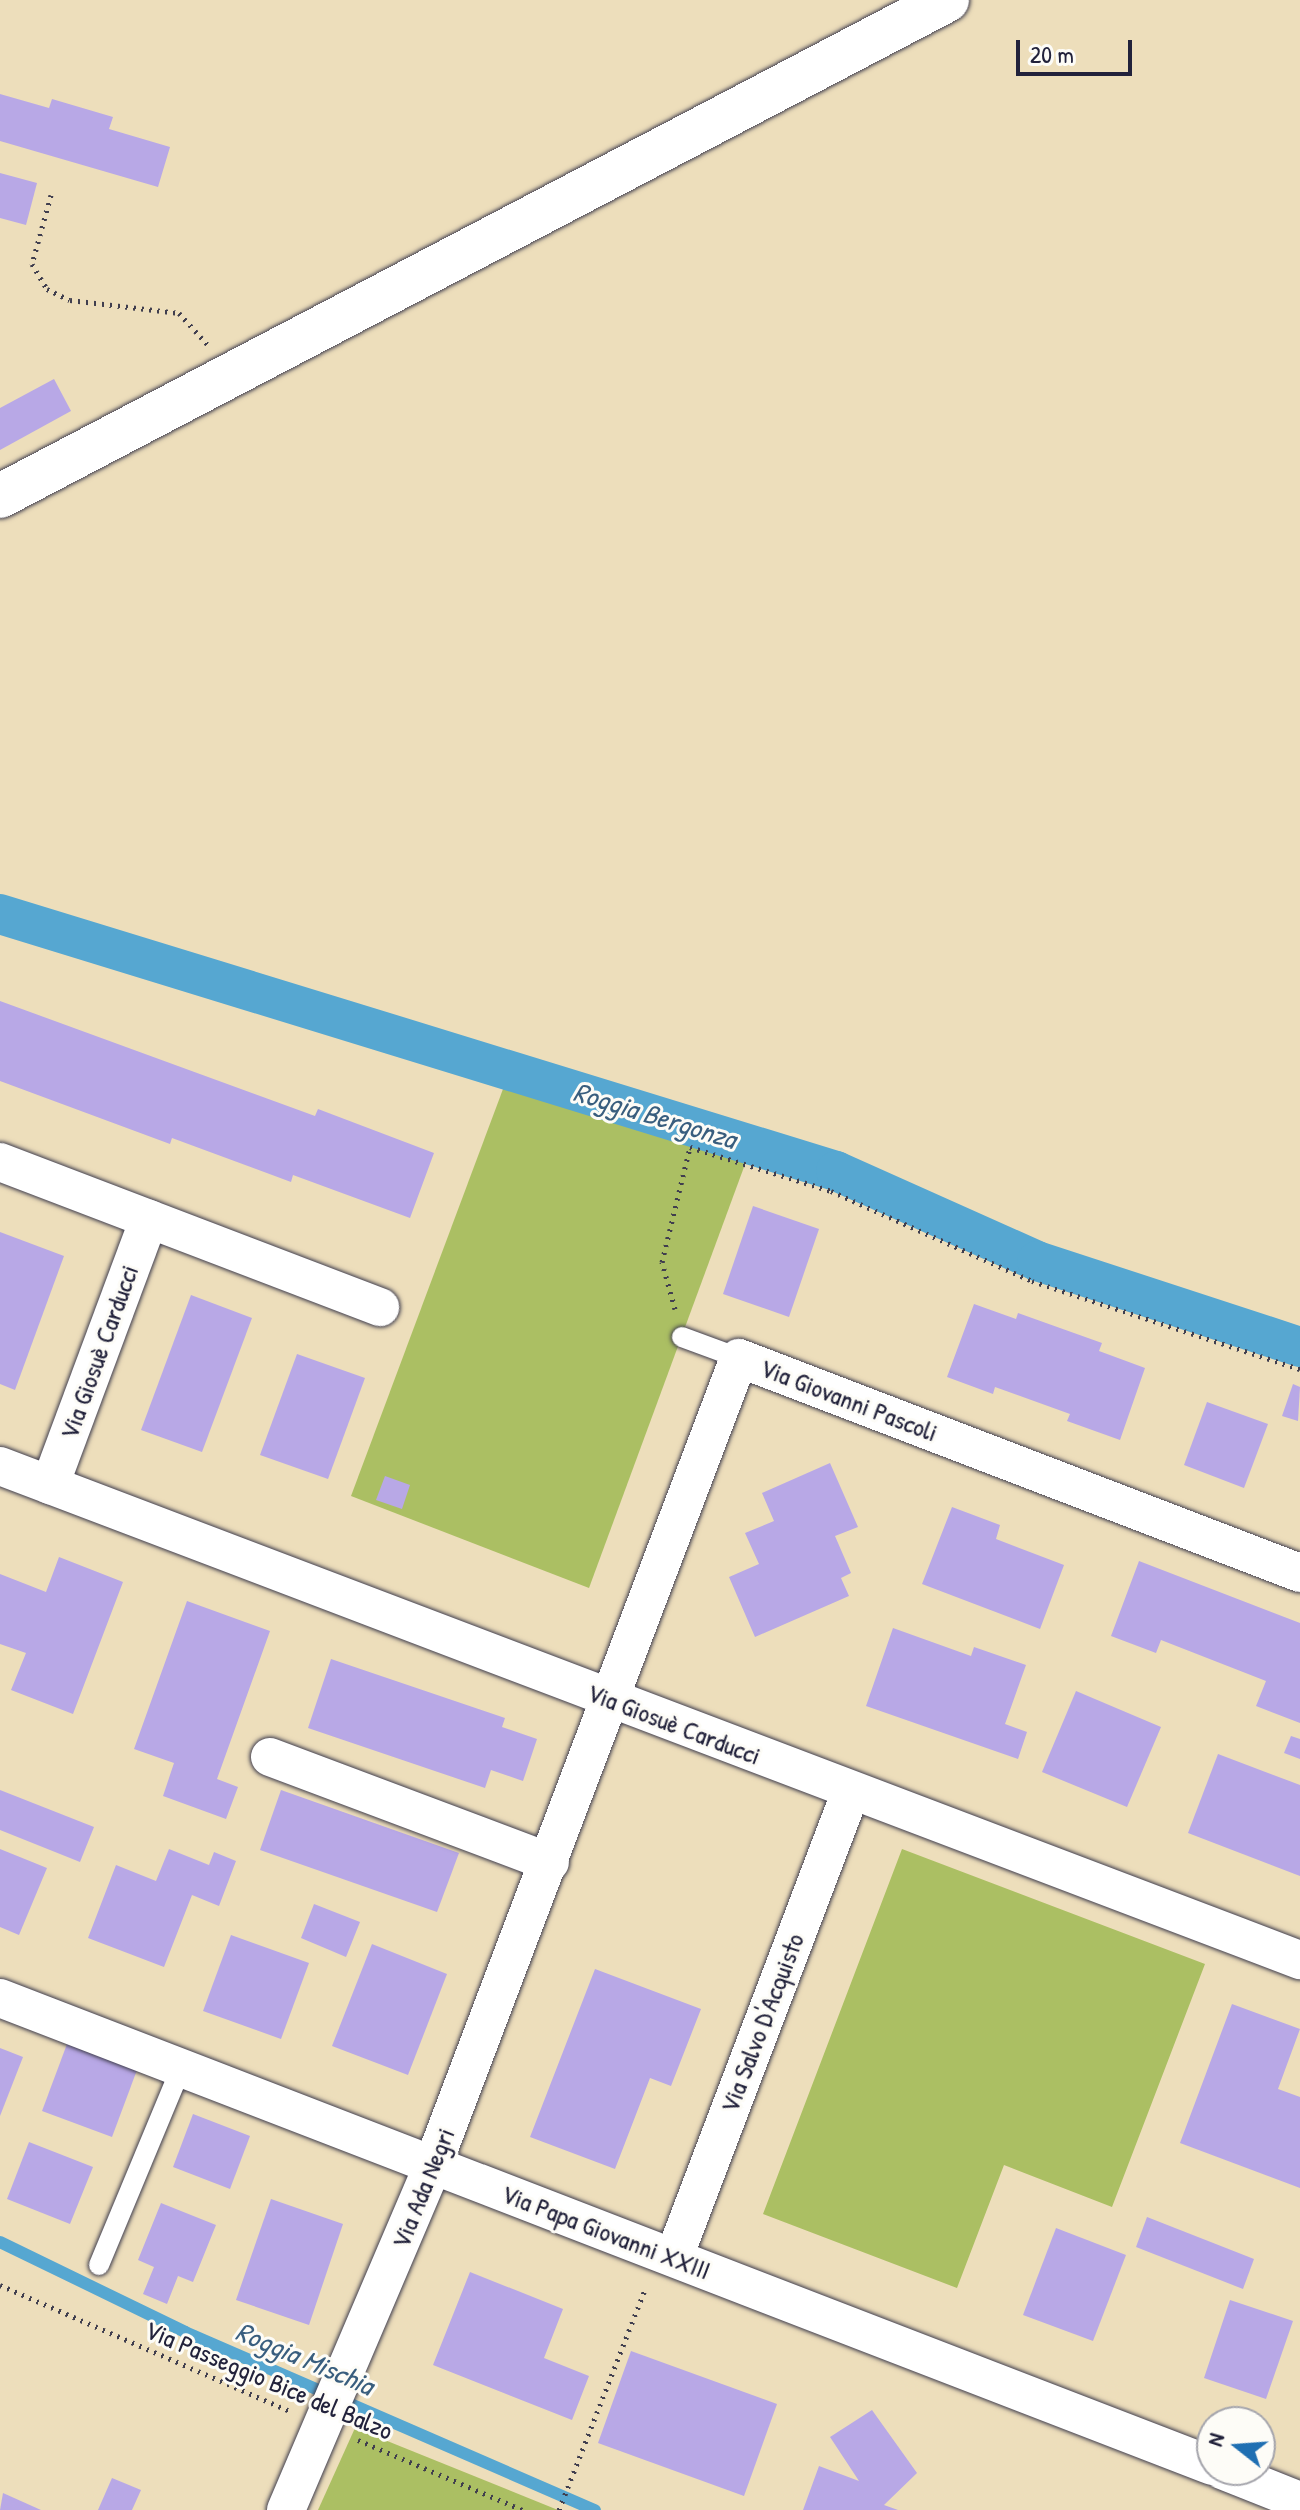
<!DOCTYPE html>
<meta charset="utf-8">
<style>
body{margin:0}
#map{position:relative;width:1300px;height:2510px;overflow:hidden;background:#eddebb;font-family:"Patrick Hand",sans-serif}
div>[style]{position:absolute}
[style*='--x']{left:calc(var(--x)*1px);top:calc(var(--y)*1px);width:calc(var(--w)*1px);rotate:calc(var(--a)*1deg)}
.green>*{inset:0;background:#abbf63}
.stream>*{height:12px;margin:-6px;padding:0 6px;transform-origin:6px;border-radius:6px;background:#56a7d1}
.canal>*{height:40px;margin:-20px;padding:0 20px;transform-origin:20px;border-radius:20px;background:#56a7d1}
.building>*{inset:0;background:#b8a8e6}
.path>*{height:5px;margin-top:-2.5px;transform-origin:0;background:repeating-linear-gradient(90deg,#403e4e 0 2px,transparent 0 8px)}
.roads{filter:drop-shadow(0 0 2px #403e4e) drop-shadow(0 0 2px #403e4e)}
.lane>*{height:20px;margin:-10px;padding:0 10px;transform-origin:10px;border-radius:10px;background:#fff}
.street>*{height:38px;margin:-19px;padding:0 19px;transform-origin:19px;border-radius:19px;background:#fff}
.secondary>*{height:44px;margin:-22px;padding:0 22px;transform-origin:22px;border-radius:22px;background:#fff}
span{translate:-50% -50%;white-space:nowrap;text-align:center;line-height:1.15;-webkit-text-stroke:6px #fdfcf7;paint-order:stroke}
.street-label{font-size:26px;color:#22223b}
.water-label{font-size:28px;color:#395e7e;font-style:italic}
.north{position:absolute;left:1196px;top:2406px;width:80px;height:80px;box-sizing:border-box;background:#fdfcf7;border:2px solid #a5a5ac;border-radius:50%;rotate:287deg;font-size:22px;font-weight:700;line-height:32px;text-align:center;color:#22223b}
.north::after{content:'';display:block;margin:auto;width:28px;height:36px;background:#1f6fb2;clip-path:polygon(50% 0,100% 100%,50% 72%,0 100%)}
.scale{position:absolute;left:1016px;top:40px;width:116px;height:36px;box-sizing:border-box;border:4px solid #22223b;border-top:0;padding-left:10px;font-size:24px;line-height:28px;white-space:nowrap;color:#22223b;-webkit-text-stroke:6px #fdfcf7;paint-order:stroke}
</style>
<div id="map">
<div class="green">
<i style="clip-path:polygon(509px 1073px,751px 1148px,589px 1588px,351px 1496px)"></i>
<i style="clip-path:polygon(902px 1849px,1205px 1964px,1112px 2207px,1004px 2165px,957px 2288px,763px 2214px)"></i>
<i style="clip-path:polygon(355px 2428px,558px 2510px,318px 2510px)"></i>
</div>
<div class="stream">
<i style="--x:0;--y:2242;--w:206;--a:25.9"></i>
<i style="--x:185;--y:2332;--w:447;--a:23.5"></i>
</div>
<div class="canal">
<i style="--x:0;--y:914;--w:875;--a:17.09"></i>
<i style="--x:836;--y:1171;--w:220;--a:24.1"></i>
<i style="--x:1037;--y:1261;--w:277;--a:18.1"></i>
</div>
<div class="building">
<i style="clip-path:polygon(0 94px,49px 108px,52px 99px,113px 117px,109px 129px,170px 147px,158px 187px,0 141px)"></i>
<i style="clip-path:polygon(0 173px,37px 183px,26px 225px,0 218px)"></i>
<i style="clip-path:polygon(54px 379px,71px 411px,0 450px,0 408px)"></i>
<i style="clip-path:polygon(0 1001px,315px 1116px,318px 1109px,434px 1153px,410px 1218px,293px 1175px,291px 1182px,172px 1138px,170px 1144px,0 1081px)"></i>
<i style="clip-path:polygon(753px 1206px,819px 1229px,789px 1317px,723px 1294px)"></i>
<i style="clip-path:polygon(0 1232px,64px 1256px,15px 1390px,0 1384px)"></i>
<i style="clip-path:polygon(191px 1295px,252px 1318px,202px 1452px,141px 1430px)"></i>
<i style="clip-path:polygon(974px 1304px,1016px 1319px,1018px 1313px,1102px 1343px,1099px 1351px,1145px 1368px,1120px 1440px,1067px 1421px,1070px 1414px,995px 1387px,993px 1394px,947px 1377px)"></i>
<i style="clip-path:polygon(297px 1354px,365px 1378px,328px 1479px,260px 1455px)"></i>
<i style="clip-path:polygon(1293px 1384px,1300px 1387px,1298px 1421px,1282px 1416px)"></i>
<i style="clip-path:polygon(1207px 1402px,1268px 1424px,1244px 1488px,1184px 1465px)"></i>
<i style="clip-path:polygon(830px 1463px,858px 1527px,835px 1536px,851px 1573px,841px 1578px,849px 1596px,755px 1637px,729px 1577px,759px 1564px,745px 1533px,774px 1521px,762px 1493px)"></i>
<i style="clip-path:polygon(385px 1476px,410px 1485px,402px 1509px,376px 1500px)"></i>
<i style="clip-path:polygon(952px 1507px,1000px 1525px,996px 1539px,1064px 1565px,1040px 1629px,922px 1584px)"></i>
<i style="clip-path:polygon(59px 1557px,123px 1582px,73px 1714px,11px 1690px,26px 1653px,0 1644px,0 1574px,46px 1592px)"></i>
<i style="clip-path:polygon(1139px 1561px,1300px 1623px,1300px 1723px,1256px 1706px,1266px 1681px,1161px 1640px,1156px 1653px,1111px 1636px)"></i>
<i style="clip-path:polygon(187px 1601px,270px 1631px,217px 1779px,238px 1787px,226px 1819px,163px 1796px,174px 1763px,134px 1749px)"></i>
<i style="clip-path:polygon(893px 1628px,971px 1656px,974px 1647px,1026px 1665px,1005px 1724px,1027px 1732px,1018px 1759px,866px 1706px)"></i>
<i style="clip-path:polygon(331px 1659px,505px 1718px,502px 1727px,537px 1739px,523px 1781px,491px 1770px,485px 1788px,308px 1728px)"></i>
<i style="clip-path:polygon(1076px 1691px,1161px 1727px,1127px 1807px,1042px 1772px)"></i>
<i style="clip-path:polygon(1291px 1736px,1300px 1739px,1300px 1759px,1284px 1753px)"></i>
<i style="clip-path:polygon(1218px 1754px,1300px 1785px,1300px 1876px,1188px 1833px)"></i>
<i style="clip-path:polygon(0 1790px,94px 1827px,80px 1862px,0 1830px)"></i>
<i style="clip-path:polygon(281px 1790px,459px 1853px,437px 1912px,260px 1850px)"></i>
<i style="clip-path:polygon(0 1849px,47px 1868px,19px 1935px,0 1927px)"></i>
<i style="clip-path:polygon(169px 1849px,209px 1865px,214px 1852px,236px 1861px,219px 1906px,192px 1895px,164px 1967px,88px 1938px,116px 1865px,156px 1881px)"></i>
<i style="clip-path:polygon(314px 1904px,360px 1922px,346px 1957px,301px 1938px)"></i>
<i style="clip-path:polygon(231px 1935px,309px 1963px,281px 2039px,203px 2011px)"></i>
<i style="clip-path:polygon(372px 1944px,447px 1974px,408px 2075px,332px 2046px)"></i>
<i style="clip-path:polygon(595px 1969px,701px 2009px,671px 2086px,650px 2078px,615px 2169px,530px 2137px)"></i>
<i style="clip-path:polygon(1232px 2004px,1300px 2029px,1278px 2089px,1300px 2097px,1300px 2188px,1180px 2143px)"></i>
<i style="clip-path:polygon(67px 2044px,137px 2070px,112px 2137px,42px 2111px)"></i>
<i style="clip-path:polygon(0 2048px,23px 2057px,0 2116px)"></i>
<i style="clip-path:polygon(193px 2114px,250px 2136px,230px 2189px,173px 2167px)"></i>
<i style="clip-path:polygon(29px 2142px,93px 2167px,70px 2224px,7px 2199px)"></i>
<i style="clip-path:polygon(271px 2199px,343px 2224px,309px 2325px,236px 2300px)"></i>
<i style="clip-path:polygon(161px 2203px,216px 2225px,193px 2282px,178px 2276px,167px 2304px,143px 2294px,154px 2267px,138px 2260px)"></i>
<i style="clip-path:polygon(1147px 2217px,1254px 2259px,1243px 2289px,1136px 2247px)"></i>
<i style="clip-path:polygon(1056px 2228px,1126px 2255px,1093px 2341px,1023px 2315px)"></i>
<i style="clip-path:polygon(470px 2272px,563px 2309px,544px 2358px,589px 2376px,572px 2420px,433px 2365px)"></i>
<i style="clip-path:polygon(1230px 2300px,1293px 2321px,1266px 2399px,1204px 2378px)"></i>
<i style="clip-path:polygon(631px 2351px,777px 2404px,744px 2496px,598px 2443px)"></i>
<i style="clip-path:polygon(872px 2410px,917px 2473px,884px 2505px,898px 2510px,803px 2510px,819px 2466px,859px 2481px,830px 2437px)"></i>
<i style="clip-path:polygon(112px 2478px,141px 2490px,132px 2510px,98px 2510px)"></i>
<i style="clip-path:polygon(3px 2493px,41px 2510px,0 2510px)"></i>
</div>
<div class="path">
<i style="--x:51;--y:195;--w:72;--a:105.4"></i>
<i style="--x:32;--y:264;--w:29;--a:59"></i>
<i style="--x:47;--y:289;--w:25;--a:26"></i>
<i style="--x:70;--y:300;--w:110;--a:6.8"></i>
<i style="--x:179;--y:313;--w:42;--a:47.9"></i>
<i style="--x:675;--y:1309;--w:49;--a:-105.5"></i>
<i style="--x:662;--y:1262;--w:118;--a:-76.3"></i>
<i style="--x:690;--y:1147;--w:148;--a:17.3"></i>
<i style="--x:831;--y:1191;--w:220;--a:24.1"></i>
<i style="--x:1032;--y:1281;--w:282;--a:18.2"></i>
<i style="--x:0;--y:2285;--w:316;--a:23.5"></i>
<i style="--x:358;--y:2440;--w:179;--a:23"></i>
<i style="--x:559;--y:2510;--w:239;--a:-68.7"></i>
</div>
<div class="roads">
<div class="lane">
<i style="--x:682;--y:1337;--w:61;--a:20.2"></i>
<i style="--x:99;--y:2265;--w:213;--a:-67.4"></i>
</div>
<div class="street">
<i style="--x:0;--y:1162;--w:407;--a:20.9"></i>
<i style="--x:0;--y:1466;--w:1391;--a:20.81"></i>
<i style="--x:50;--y:1485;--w:284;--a:-69.6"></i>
<i style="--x:270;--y:1757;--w:299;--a:20.6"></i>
<i style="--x:0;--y:1998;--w:1299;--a:21.11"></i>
<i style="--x:674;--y:2257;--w:499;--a:-69.2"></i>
<i style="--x:1222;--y:2470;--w:84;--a:21.7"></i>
<i style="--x:286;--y:2510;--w:373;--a:-66.9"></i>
<i style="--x:432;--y:2167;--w:865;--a:-69.22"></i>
<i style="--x:739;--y:1358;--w:601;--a:20.97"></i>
</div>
<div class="secondary">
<i style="--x:0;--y:496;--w:1069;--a:-27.64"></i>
</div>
</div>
<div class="street-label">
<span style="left:99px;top:1352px;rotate:-70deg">Via Giosuè Carducci</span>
<span style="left:849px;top:1400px;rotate:21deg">Via Giovanni Pascoli</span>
<span style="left:674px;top:1724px;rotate:21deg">Via Giosuè Carducci</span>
<span style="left:762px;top:2023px;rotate:-69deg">Via Salvo D'Acquisto</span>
<span style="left:423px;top:2188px;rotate:-68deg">Via Ada Negri</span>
<span style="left:606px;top:2232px;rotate:21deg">Via Papa Giovanni XXIII</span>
<span style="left:269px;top:2380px;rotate:23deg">Via Passeggio Bice del Balzo</span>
</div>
<div class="water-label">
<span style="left:655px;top:1115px;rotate:17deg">Roggia Bergonza</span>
<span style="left:305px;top:2358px;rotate:23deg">Roggia Mischia</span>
</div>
<div class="north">N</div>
<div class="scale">20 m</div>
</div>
